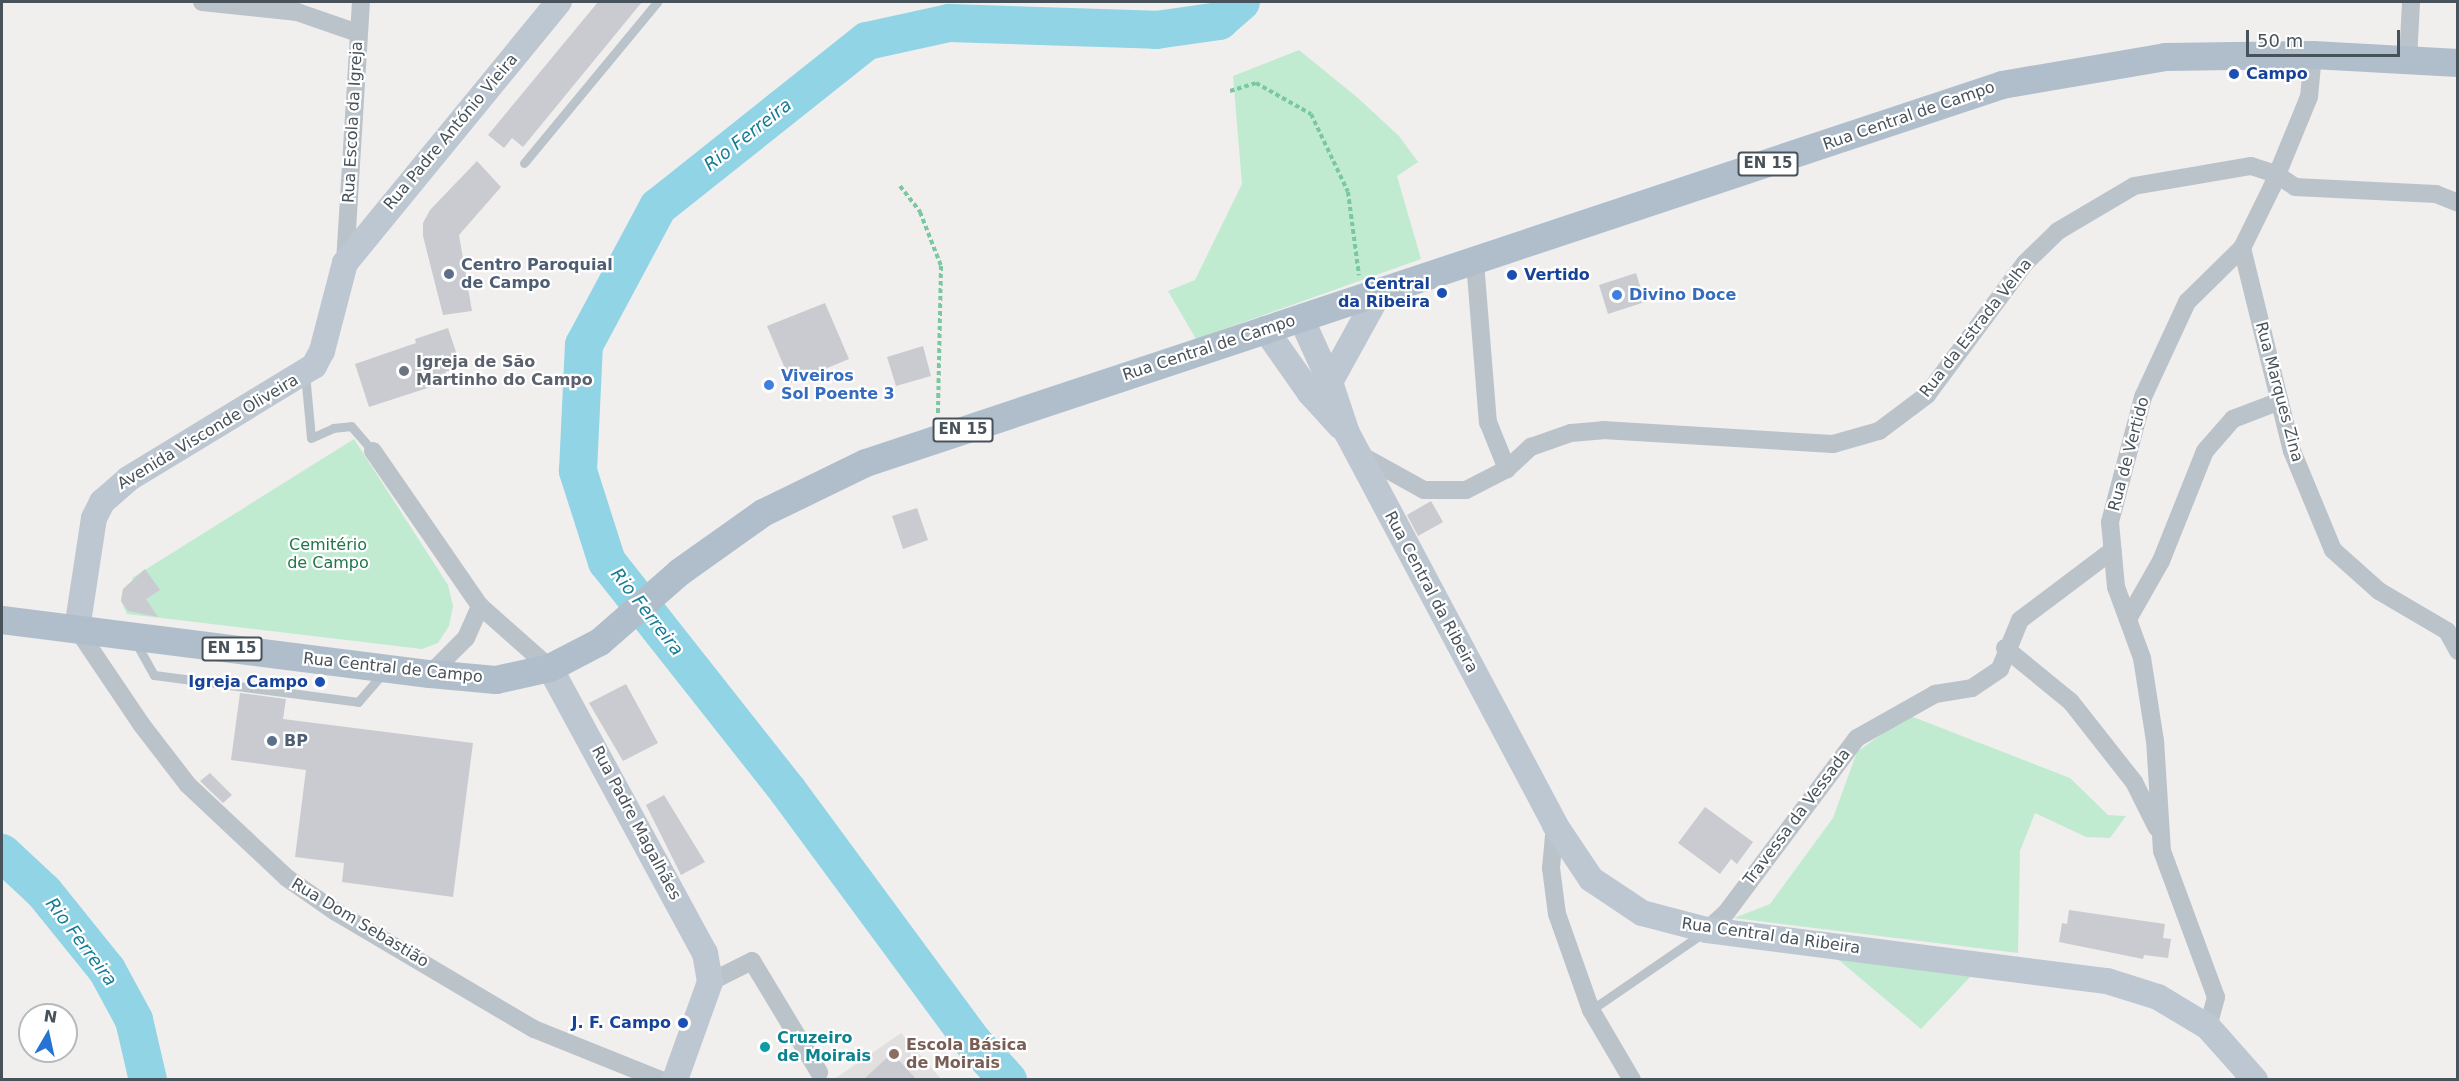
<!DOCTYPE html>
<meta charset="utf-8">
<style>
body{margin:0}
#map{position:relative;width:2459px;height:1081px;overflow:hidden;background:#f1eeee;font-family:"DejaVu Sans",sans-serif}
div>[style]{position:absolute}
[style*='--x']{left:calc(var(--x)*1px);top:calc(var(--y)*1px);width:calc(var(--w)*1px);rotate:calc(var(--a)*1deg)}
.education>*{inset:0;background:#e2dfdf}
.green>*{inset:0;background:#c0ebd0}
.river>*{height:38px;margin:-19px;padding:0 19px;transform-origin:19px;border-radius:19px;background:#90d4e5}
.building>*{inset:0;background:#c9cbd1}
.path>*{height:4px;margin-top:-2px;transform-origin:0;background:repeating-linear-gradient(90deg,#7ac7a0 0 4.5px,transparent 0 7.5px)}
.lane>*{height:9px;margin:-4.5px;padding:0 4.5px;transform-origin:4.5px;border-radius:4.5px;background:#bbc3ca}
.street>*{height:18px;margin:-9px;padding:0 9px;transform-origin:9px;border-radius:9px;background:#bbc3ca}
.secondary>*{height:26px;margin:-13px;padding:0 13px;transform-origin:13px;border-radius:13px;background:#bdc7d1}
.primary>*{height:28px;margin:-14px;padding:0 14px;transform-origin:14px;border-radius:14px;background:#b0becb}
.dots>*{width:16px;height:16px;translate:-50% -50%;box-sizing:border-box;border:3px solid #fff;border-radius:50%}
span{translate:-50% -50%;white-space:nowrap;text-align:center;line-height:1.15;-webkit-text-stroke:4.5px #fff;paint-order:stroke}
.shield-label span{padding:2px 4px;background:#fff;border:2px solid;border-radius:4px;-webkit-text-stroke-width:0}
.shield-label{font-size:15px;color:#48525a;font-weight:700}
.transit-label{font-size:16px;color:#164399;font-weight:700}
.left{translate:0 -50%;text-align:left}
.right{translate:-100% -50%;text-align:right}
.street-label{font-size:16px;color:#48525a}
.service-label{font-size:16px;color:#4e5e75;font-weight:700}
.shop-label{font-size:16px;color:#366cbe;font-weight:700}
.worship-label{font-size:16px;color:#5b616d;font-weight:700}
.park-label{font-size:16px;color:#1e7649}
.culture-label{font-size:16px;color:#0d838f;font-weight:700}
.education-label{font-size:16px;color:#785e54;font-weight:700}
.water-label{font-size:18px;color:#177d97;font-style:italic}
.frame{position:absolute;inset:0;border:3px solid #48525a;pointer-events:none}
.north{position:absolute;left:18px;top:1003px;width:60px;height:60px;box-sizing:border-box;background:#fff;border:2px solid #b6babd;border-radius:50%;rotate:9deg;font-size:16px;font-weight:700;line-height:24px;text-align:center;color:#48525a}
.north::after{content:'';display:block;margin:auto;width:21px;height:27px;background:#2673d2;clip-path:polygon(50% 0,100% 100%,50% 72%,0 100%)}
.scale{position:absolute;left:2246px;top:30px;width:154px;height:27px;box-sizing:border-box;border:3px solid #48525a;border-top:0;padding-left:8px;font-size:18px;line-height:21px;white-space:nowrap;color:#48525a;-webkit-text-stroke:4px #fff;paint-order:stroke}
</style>
<div id="map">
<div class="education">
<i style="clip-path:polygon(901px 1033px,941px 1079px,833px 1080px)"></i>
</div>
<div class="green">
<i style="clip-path:polygon(1299px 50px,1358px 98px,1399px 136px,1418px 162px,1397px 176px,1421px 259px,1196px 339px,1168px 291px,1195px 280px,1242px 184px,1233px 76px)"></i>
<i style="clip-path:polygon(354px 439px,448px 585px,453px 606px,449px 626px,438px 643px,422px 649px,127px 614px,121px 601px,123px 589px,134px 582px,132px 578px)"></i>
<i style="clip-path:polygon(1908px 715px,2070px 778px,2108px 815px,2126px 816px,2110px 838px,2086px 837px,2035px 813px,2020px 851px,2018px 953px,1734px 918px,1770px 904px,1833px 818px,1857px 752px)"></i>
<i style="clip-path:polygon(1835px 957px,1971px 976px,1921px 1029px)"></i>
</div>
<div class="river">
<i style="--x:2;--y:853;--w:57;--a:42.9"></i>
<i style="--x:44;--y:892;--w:100;--a:51.1"></i>
<i style="--x:107;--y:970;--w:57;--a:61.6"></i>
<i style="--x:134;--y:1020;--w:62;--a:76.9"></i>
<i style="--x:1008;--y:1080;--w:52;--a:-132.6"></i>
<i style="--x:973;--y:1042;--w:312;--a:-126.4"></i>
<i style="--x:788;--y:791;--w:292;--a:-128.3"></i>
<i style="--x:607;--y:562;--w:96;--a:-107.7"></i>
<i style="--x:578;--y:471;--w:126;--a:-87.3"></i>
<i style="--x:584;--y:345;--w:157;--a:-61.8"></i>
<i style="--x:658;--y:207;--w:267;--a:-38.5"></i>
<i style="--x:867;--y:41;--w:84;--a:-12.4"></i>
<i style="--x:949;--y:23;--w:207;--a:1.9"></i>
<i style="--x:1156;--y:30;--w:64;--a:-8.1"></i>
<i style="--x:1219;--y:21;--w:29;--a:-41"></i>
</div>
<div class="building">
<i style="clip-path:polygon(598px 2px,642px 2px,523px 147px,512px 138px,504px 148px,488px 135px)"></i>
<i style="clip-path:polygon(477px 161px,501px 187px,459px 235px,472px 311px,443px 315px,423px 236px,423px 223px,430px 210px)"></i>
<i style="clip-path:polygon(1636px 273px,1645px 302px,1608px 314px,1599px 285px)"></i>
<i style="clip-path:polygon(825px 303px,849px 359px,791px 383px,767px 326px)"></i>
<i style="clip-path:polygon(448px 328px,459px 361px,453px 363px,455px 369px,445px 372px,449px 381px,369px 407px,355px 364px,416px 343px,415px 339px)"></i>
<i style="clip-path:polygon(923px 346px,931px 376px,896px 386px,887px 357px)"></i>
<i style="clip-path:polygon(1431px 501px,1443px 522px,1418px 536px,1407px 515px)"></i>
<i style="clip-path:polygon(917px 508px,928px 540px,903px 549px,892px 516px)"></i>
<i style="clip-path:polygon(145px 569px,160px 590px,146px 599px,158px 617px,128px 611px,121px 601px,123px 589px)"></i>
<i style="clip-path:polygon(626px 684px,658px 743px,623px 761px,589px 703px)"></i>
<i style="clip-path:polygon(240px 693px,286px 699px,283px 719px,473px 743px,453px 897px,342px 882px,344px 863px,295px 857px,306px 770px,231px 760px)"></i>
<i style="clip-path:polygon(210px 773px,232px 795px,223px 803px,200px 781px)"></i>
<i style="clip-path:polygon(664px 795px,705px 862px,681px 875px,646px 805px)"></i>
<i style="clip-path:polygon(1705px 807px,1753px 842px,1737px 864px,1731px 859px,1720px 874px,1678px 843px)"></i>
<i style="clip-path:polygon(2069px 910px,2165px 924px,2163px 938px,2171px 939px,2168px 958px,2144px 955px,2143px 959px,2059px 942px,2062px 923px,2067px 924px)"></i>
<i style="clip-path:polygon(892px 1053px,917px 1080px,863px 1080px)"></i>
</div>
<div class="path">
<i style="--x:1230;--y:91;--w:27;--a:-17"></i>
<i style="--x:1256;--y:83;--w:63;--a:29.4"></i>
<i style="--x:1311;--y:114;--w:86;--a:64.6"></i>
<i style="--x:1348;--y:192;--w:84;--a:82.5"></i>
<i style="--x:900;--y:186;--w:33;--a:52"></i>
<i style="--x:920;--y:212;--w:58;--a:68.7"></i>
<i style="--x:941;--y:266;--w:148;--a:91.2"></i>
</div>
<div class="lane">
<i style="--x:524;--y:163;--w:209;--a:-50.4"></i>
<i style="--x:305;--y:374;--w:64;--a:84.6"></i>
<i style="--x:311;--y:438;--w:24;--a:-24"></i>
<i style="--x:333;--y:428;--w:18;--a:-6"></i>
<i style="--x:351;--y:426;--w:33;--a:49"></i>
<i style="--x:135;--y:641;--w:39;--a:61"></i>
<i style="--x:154;--y:675;--w:206;--a:7.5"></i>
<i style="--x:358;--y:702;--w:38;--a:-49"></i>
<i style="--x:1591;--y:1010;--w:136;--a:-34.5"></i>
</div>
<div class="street">
<i style="--x:202;--y:2;--w:96;--a:6"></i>
<i style="--x:297;--y:12;--w:65;--a:19"></i>
<i style="--x:2408;--y:60;--w:58;--a:-87"></i>
<i style="--x:2242;--y:248;--w:209;--a:76.2"></i>
<i style="--x:2292;--y:451;--w:107;--a:67.5"></i>
<i style="--x:2333;--y:550;--w:62;--a:41.7"></i>
<i style="--x:2379;--y:591;--w:79;--a:30.5"></i>
<i style="--x:2447;--y:631;--w:23;--a:61"></i>
<i style="--x:1475;--y:262;--w:161;--a:85.4"></i>
<i style="--x:1488;--y:422;--w:51;--a:68"></i>
<i style="--x:345;--y:263;--w:261;--a:-86.5"></i>
<i style="--x:373;--y:451;--w:188;--a:55.4"></i>
<i style="--x:480;--y:606;--w:94;--a:41.5"></i>
<i style="--x:1359;--y:454;--w:74;--a:29"></i>
<i style="--x:1424;--y:490;--w:42;--a:0"></i>
<i style="--x:1466;--y:490;--w:46;--a:-27.1"></i>
<i style="--x:1507;--y:469;--w:33;--a:-43"></i>
<i style="--x:1531;--y:447;--w:42;--a:-19.3"></i>
<i style="--x:1571;--y:433;--w:32;--a:-5"></i>
<i style="--x:1603;--y:430;--w:230;--a:3.5"></i>
<i style="--x:1833;--y:444;--w:48;--a:-15.8"></i>
<i style="--x:1879;--y:431;--w:60;--a:-36.9"></i>
<i style="--x:1927;--y:395;--w:164;--a:-53.4"></i>
<i style="--x:2025;--y:263;--w:46;--a:-44.1"></i>
<i style="--x:2058;--y:231;--w:88;--a:-30.6"></i>
<i style="--x:2134;--y:186;--w:119;--a:-9.7"></i>
<i style="--x:2251;--y:166;--w:26;--a:18"></i>
<i style="--x:2276;--y:174;--w:23;--a:34"></i>
<i style="--x:2295;--y:187;--w:141;--a:2.8"></i>
<i style="--x:2436;--y:194;--w:24;--a:22"></i>
<i style="--x:2128;--y:619;--w:67;--a:-60.4"></i>
<i style="--x:2161;--y:561;--w:118;--a:-68.2"></i>
<i style="--x:2205;--y:451;--w:43;--a:-48.8"></i>
<i style="--x:2233;--y:419;--w:50;--a:-21"></i>
<i style="--x:77;--y:629;--w:115;--a:56"></i>
<i style="--x:141;--y:724;--w:77;--a:52.4"></i>
<i style="--x:188;--y:785;--w:136;--a:43.2"></i>
<i style="--x:287;--y:878;--w:60;--a:34.8"></i>
<i style="--x:336;--y:912;--w:230;--a:30.6"></i>
<i style="--x:534;--y:1029;--w:137;--a:21.9"></i>
<i style="--x:2005;--y:648;--w:85;--a:39.3"></i>
<i style="--x:2071;--y:702;--w:102;--a:51.8"></i>
<i style="--x:2134;--y:782;--w:51;--a:63.4"></i>
<i style="--x:430;--y:674;--w:51;--a:-45"></i>
<i style="--x:466;--y:638;--w:35;--a:-66"></i>
<i style="--x:1555;--y:825;--w:43;--a:95.3"></i>
<i style="--x:1551;--y:868;--w:46;--a:82.6"></i>
<i style="--x:1557;--y:914;--w:102;--a:70.5"></i>
<i style="--x:1591;--y:1010;--w:81;--a:59.6"></i>
<i style="--x:1707;--y:930;--w:25;--a:-42"></i>
<i style="--x:1726;--y:913;--w:219;--a:-53.2"></i>
<i style="--x:1857;--y:738;--w:90;--a:-29.4"></i>
<i style="--x:1935;--y:694;--w:37;--a:-9"></i>
<i style="--x:1972;--y:688;--w:34;--a:-34"></i>
<i style="--x:2000;--y:669;--w:53;--a:-67.8"></i>
<i style="--x:2020;--y:620;--w:116;--a:-37"></i>
<i style="--x:710;--y:982;--w:47;--a:-26.6"></i>
<i style="--x:752;--y:961;--w:130;--a:58.9"></i>
<i style="--x:2208;--y:1027;--w:31;--a:-75"></i>
<i style="--x:2216;--y:997;--w:156;--a:-110.3"></i>
<i style="--x:2162;--y:851;--w:110;--a:-93.6"></i>
<i style="--x:2155;--y:741;--w:84;--a:-98.9"></i>
<i style="--x:2142;--y:658;--w:76;--a:-110.1"></i>
<i style="--x:2116;--y:587;--w:65;--a:-95.3"></i>
<i style="--x:2110;--y:522;--w:129;--a:-75.2"></i>
<i style="--x:2143;--y:397;--w:105;--a:-65.1"></i>
<i style="--x:2187;--y:302;--w:77;--a:-44.5"></i>
<i style="--x:2242;--y:248;--w:68;--a:-63.8"></i>
<i style="--x:2272;--y:187;--w:97;--a:-67.7"></i>
<i style="--x:2309;--y:97;--w:42;--a:-84.6"></i>
</div>
<div class="secondary">
<i style="--x:1301;--y:318;--w:70;--a:65.6"></i>
<i style="--x:1330;--y:382;--w:54;--a:71.6"></i>
<i style="--x:1347;--y:433;--w:444;--a:62"></i>
<i style="--x:1555;--y:825;--w:65;--a:56.3"></i>
<i style="--x:1591;--y:879;--w:61;--a:33.7"></i>
<i style="--x:1642;--y:913;--w:67;--a:14.7"></i>
<i style="--x:1707;--y:930;--w:403;--a:7.3"></i>
<i style="--x:2107;--y:981;--w:53;--a:17.4"></i>
<i style="--x:2158;--y:997;--w:58;--a:31"></i>
<i style="--x:2208;--y:1027;--w:71;--a:48.4"></i>
<i style="--x:1265;--y:329;--w:78;--a:54.9"></i>
<i style="--x:1310;--y:393;--w:45;--a:47.7"></i>
<i style="--x:1330;--y:382;--w:99;--a:-61.1"></i>
<i style="--x:77;--y:629;--w:112;--a:-81.3"></i>
<i style="--x:94;--y:518;--w:18;--a:-63"></i>
<i style="--x:102;--y:502;--w:35;--a:-41"></i>
<i style="--x:128;--y:479;--w:218;--a:-31.3"></i>
<i style="--x:314;--y:366;--w:17;--a:-62"></i>
<i style="--x:322;--y:351;--w:91;--a:-75.4"></i>
<i style="--x:345;--y:263;--w:338;--a:-50.7"></i>
<i style="--x:550;--y:668;--w:324;--a:61.5"></i>
<i style="--x:705;--y:953;--w:29;--a:80"></i>
<i style="--x:710;--y:982;--w:104;--a:109.7"></i>
</div>
<div class="primary">
<i style="--x:2;--y:620;--w:431;--a:7.2"></i>
<i style="--x:430;--y:674;--w:66;--a:5.2"></i>
<i style="--x:496;--y:680;--w:55;--a:-12.5"></i>
<i style="--x:550;--y:668;--w:56;--a:-27.5"></i>
<i style="--x:600;--y:642;--w:106;--a:-41.2"></i>
<i style="--x:680;--y:572;--w:102;--a:-35.4"></i>
<i style="--x:763;--y:513;--w:114;--a:-25.9"></i>
<i style="--x:866;--y:463;--w:1197;--a:-18.4"></i>
<i style="--x:2002;--y:85;--w:165;--a:-9.7"></i>
<i style="--x:2165;--y:57;--w:148;--a:-0.8"></i>
<i style="--x:2313;--y:55;--w:145;--a:3.2"></i>
</div>
<div class="dots">
<i style="left:2234px;top:74px;background:#1a4fb4"></i>
<i style="left:449px;top:274px;background:#5c6f8a"></i>
<i style="left:1512px;top:275px;background:#1a4fb4"></i>
<i style="left:1442px;top:293px;background:#1a4fb4"></i>
<i style="left:1617px;top:295px;background:#3f7fe0"></i>
<i style="left:404px;top:371px;background:#6b7280"></i>
<i style="left:769px;top:385px;background:#3f7fe0"></i>
<i style="left:320px;top:682px;background:#1a4fb4"></i>
<i style="left:272px;top:741px;background:#5c6f8a"></i>
<i style="left:683px;top:1023px;background:#1a4fb4"></i>
<i style="left:765px;top:1047px;background:#0f9aa8"></i>
<i style="left:894px;top:1054px;background:#8d6e63"></i>
</div>
<div class="shield-label">
<span style="left:1768px;top:164px">EN 15</span>
<span style="left:963px;top:430px">EN 15</span>
<span style="left:232px;top:649px">EN 15</span>
</div>
<div class="transit-label">
<span class="left" style="left:2246px;top:74px">Campo</span>
<span class="left" style="left:1524px;top:275px">Vertido</span>
<span class="right" style="left:1430px;top:293px">Central<br>da Ribeira</span>
<span class="right" style="left:308px;top:682px">Igreja Campo</span>
<span class="right" style="left:671px;top:1023px">J. F. Campo</span>
</div>
<div class="street-label">
<span style="left:1909px;top:116px;rotate:-19deg">Rua Central de Campo</span>
<span style="left:353px;top:122px;rotate:-87deg">Rua Escola da Igreja</span>
<span style="left:451px;top:132px;rotate:-50deg">Rua Padre António Vieira</span>
<span style="left:1976px;top:328px;rotate:-52deg">Rua da Estrada Velha</span>
<span style="left:1209px;top:348px;rotate:-18deg">Rua Central de Campo</span>
<span style="left:2279px;top:392px;rotate:75deg">Rua Marques Zina</span>
<span style="left:208px;top:432px;rotate:-31deg">Avenida Visconde Oliveira</span>
<span style="left:2129px;top:454px;rotate:-75deg">Rua de Vertido</span>
<span style="left:1431px;top:592px;rotate:62deg">Rua Central da Ribeira</span>
<span style="left:393px;top:668px;rotate:6deg">Rua Central de Campo</span>
<span style="left:1797px;top:817px;rotate:-53deg">Travessa da Vessada</span>
<span style="left:636px;top:823px;rotate:62deg">Rua Padre Magalhães</span>
<span style="left:360px;top:923px;rotate:31deg">Rua Dom Sebastião</span>
<span style="left:1771px;top:936px;rotate:8deg">Rua Central da Ribeira</span>
</div>
<div class="service-label">
<span class="left" style="left:461px;top:274px">Centro Paroquial<br>de Campo</span>
<span class="left" style="left:284px;top:741px">BP</span>
</div>
<div class="shop-label">
<span class="left" style="left:1629px;top:295px">Divino Doce</span>
<span class="left" style="left:781px;top:385px">Viveiros<br>Sol Poente 3</span>
</div>
<div class="worship-label">
<span class="left" style="left:416px;top:371px">Igreja de São<br>Martinho do Campo</span>
</div>
<div class="park-label">
<span style="left:328px;top:554px">Cemitério<br>de Campo</span>
</div>
<div class="culture-label">
<span class="left" style="left:777px;top:1047px">Cruzeiro<br>de Moirais</span>
</div>
<div class="education-label">
<span class="left" style="left:906px;top:1054px">Escola Básica<br>de Moirais</span>
</div>
<div class="water-label">
<span style="left:748px;top:135px;rotate:-38deg">Rio Ferreira</span>
<span style="left:647px;top:612px;rotate:52deg">Rio Ferreira</span>
<span style="left:81px;top:942px;rotate:53deg">Rio Ferreira</span>
</div>
<div class="frame"></div>
<div class="north">N</div>
<div class="scale">50 m</div>
</div>
